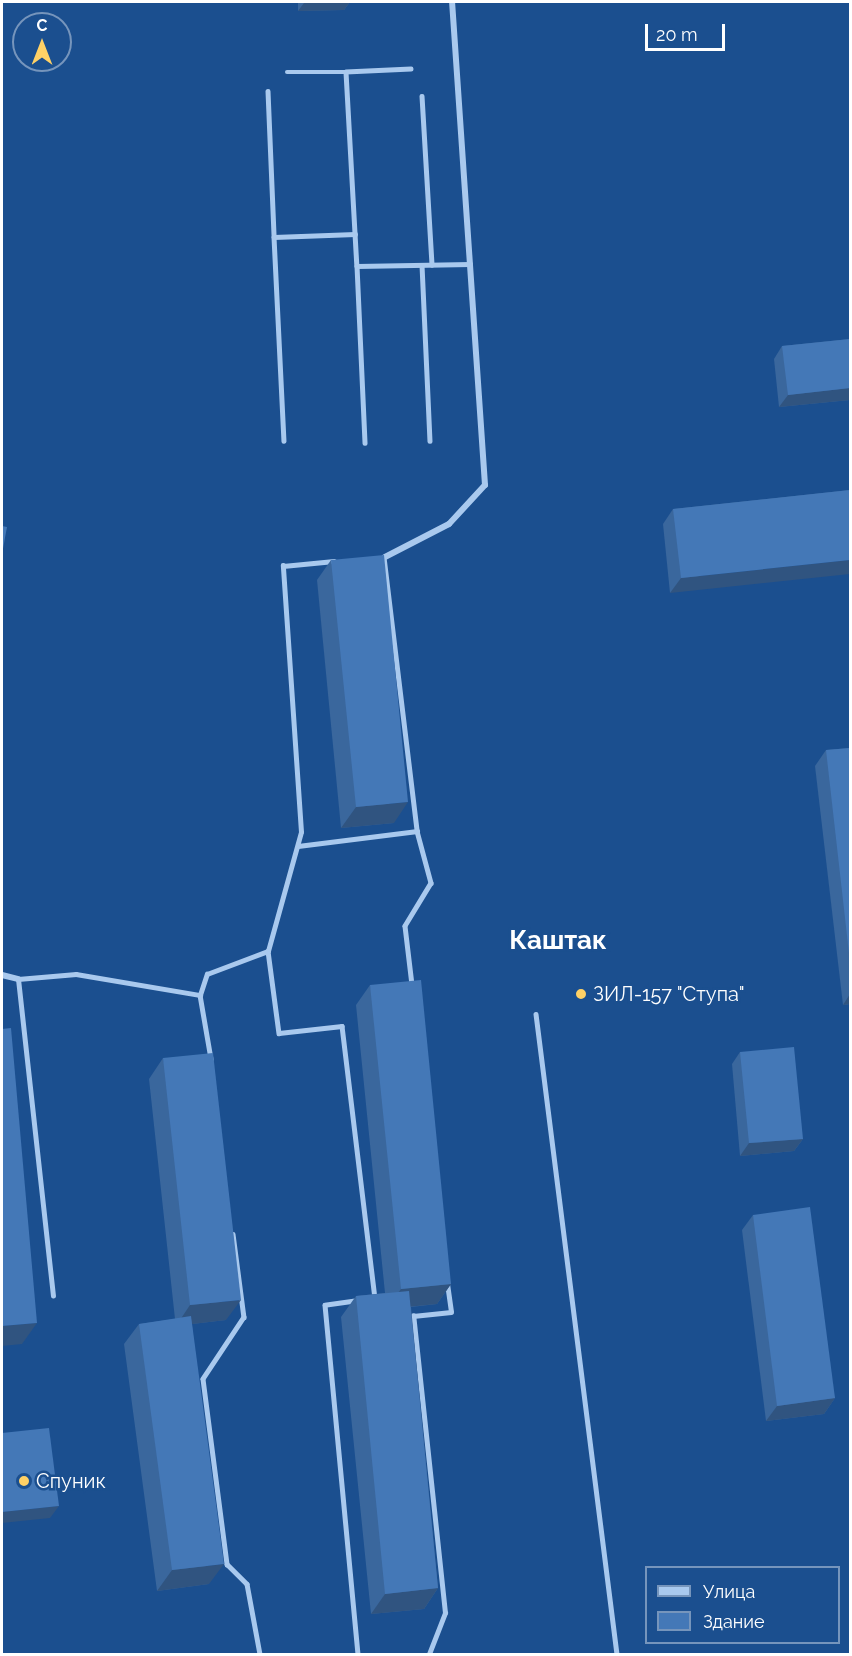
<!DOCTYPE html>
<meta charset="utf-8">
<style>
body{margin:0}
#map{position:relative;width:852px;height:1656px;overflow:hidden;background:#1b4f8f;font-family:Raleway,sans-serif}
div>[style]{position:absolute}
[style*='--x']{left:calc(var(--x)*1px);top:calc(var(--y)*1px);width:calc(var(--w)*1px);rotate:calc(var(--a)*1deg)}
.lane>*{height:4.5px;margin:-2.25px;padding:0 2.25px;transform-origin:2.25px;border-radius:2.25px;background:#a9c9ee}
.street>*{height:6px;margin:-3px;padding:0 3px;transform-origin:3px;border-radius:3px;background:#a9c9ee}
.wall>*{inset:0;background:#3a679d}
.shaded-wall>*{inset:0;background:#305480}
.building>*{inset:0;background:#4478b7}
.dots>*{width:16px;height:16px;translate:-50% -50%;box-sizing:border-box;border:3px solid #1b4f8f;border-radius:50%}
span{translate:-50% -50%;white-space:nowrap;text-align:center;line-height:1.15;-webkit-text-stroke:5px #1b4f8f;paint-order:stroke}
.poi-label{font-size:20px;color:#fff}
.left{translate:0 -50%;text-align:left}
.district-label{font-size:26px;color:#fff;font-weight:700}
.frame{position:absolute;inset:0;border:3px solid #fff;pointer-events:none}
.legend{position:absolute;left:645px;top:1566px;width:195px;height:78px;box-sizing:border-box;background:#1b4f8f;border:2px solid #7695bc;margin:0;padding:8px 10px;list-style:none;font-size:18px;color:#fff}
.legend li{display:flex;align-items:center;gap:12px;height:30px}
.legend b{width:30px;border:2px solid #7695bc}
.north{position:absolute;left:12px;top:12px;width:60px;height:60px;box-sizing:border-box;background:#1b4f8f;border:2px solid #7695bc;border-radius:50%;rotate:0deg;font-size:16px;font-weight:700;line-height:24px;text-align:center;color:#fff}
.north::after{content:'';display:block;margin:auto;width:21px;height:27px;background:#ffd166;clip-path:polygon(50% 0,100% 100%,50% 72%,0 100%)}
.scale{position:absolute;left:645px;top:24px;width:80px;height:27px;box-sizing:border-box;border:3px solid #fff;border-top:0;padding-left:8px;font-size:18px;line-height:21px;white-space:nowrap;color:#fff;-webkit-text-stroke:4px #1b4f8f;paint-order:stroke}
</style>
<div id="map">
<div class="lane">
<i style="--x:411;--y:69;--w:65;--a:177.4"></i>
<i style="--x:346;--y:72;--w:194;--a:86.8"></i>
<i style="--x:357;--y:266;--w:113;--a:-1"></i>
<i style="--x:287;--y:72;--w:59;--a:0"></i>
<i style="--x:268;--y:91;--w:146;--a:87.6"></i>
<i style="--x:274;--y:237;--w:81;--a:-2.1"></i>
<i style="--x:422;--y:96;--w:169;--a:86.6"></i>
<i style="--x:274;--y:237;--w:204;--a:87.2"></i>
<i style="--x:422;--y:265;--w:176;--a:87.4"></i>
<i style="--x:357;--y:266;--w:177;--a:87.4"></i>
<i style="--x:384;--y:557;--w:276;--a:83.1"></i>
<i style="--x:298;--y:846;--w:120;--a:-7.2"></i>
<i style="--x:417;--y:831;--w:54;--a:74.9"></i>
<i style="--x:431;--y:883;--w:50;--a:121.2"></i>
<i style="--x:405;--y:926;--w:59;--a:83.2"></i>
<i style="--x:268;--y:951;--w:83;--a:82.4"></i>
<i style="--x:279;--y:1033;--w:63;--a:-6.3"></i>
<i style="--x:342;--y:1026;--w:275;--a:83.1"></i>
<i style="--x:200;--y:995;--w:22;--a:-72"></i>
<i style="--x:207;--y:974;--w:65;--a:-20.7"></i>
<i style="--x:268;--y:951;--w:123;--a:-74.5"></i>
<i style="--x:301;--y:832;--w:267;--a:-93.9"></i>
<i style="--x:283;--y:566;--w:51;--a:-5.6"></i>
<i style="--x:536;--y:1014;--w:645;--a:82.79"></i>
<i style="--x:233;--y:1234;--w:84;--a:82.5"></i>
<i style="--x:244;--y:1317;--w:74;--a:123.5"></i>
<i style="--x:203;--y:1379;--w:187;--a:82.6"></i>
<i style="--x:227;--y:1564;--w:28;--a:45"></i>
<i style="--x:247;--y:1584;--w:71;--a:79.5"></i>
<i style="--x:53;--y:1296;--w:319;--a:-96.3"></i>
<i style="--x:18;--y:979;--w:58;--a:-4.9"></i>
<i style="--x:76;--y:974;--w:126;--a:9.6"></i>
<i style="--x:200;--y:995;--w:65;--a:80.2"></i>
<i style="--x:355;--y:1301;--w:30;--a:172"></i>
<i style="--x:325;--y:1305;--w:351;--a:84.6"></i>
<i style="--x:429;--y:1654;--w:44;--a:-68.7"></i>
<i style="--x:445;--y:1613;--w:299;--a:-96.1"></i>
<i style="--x:413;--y:1316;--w:38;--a:-6"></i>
<i style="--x:451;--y:1312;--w:27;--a:-98"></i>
</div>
<div class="street">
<i style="--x:385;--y:557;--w:72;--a:-27.3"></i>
<i style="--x:449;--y:524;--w:53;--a:-47.3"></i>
<i style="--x:485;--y:485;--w:484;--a:-93.9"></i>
<i style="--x:2;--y:975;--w:16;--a:14"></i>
</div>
<div class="wall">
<i style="clip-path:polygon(298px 2px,350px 2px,344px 10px,298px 11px)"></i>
<i style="clip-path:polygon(850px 339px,850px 400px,779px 407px,774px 359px,782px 346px)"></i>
<i style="clip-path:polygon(850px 490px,670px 593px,663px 524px,673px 509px)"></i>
<i style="clip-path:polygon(331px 560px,394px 823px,341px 828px,317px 580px)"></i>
<i style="clip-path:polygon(850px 748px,850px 1004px,843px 1005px,815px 766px,826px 750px)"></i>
<i style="clip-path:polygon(370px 985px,451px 1284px,437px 1304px,411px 1307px,438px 1588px,424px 1609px,371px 1614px,341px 1317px,356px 1296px,385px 1293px,356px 1005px)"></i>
<i style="clip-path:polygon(740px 1052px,803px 1139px,794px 1151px,740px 1156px,732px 1064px)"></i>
<i style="clip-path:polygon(163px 1058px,226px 1320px,192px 1324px,209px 1584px,157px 1591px,124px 1344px,139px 1324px,175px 1319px,149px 1079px)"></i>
<i style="clip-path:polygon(753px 1215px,835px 1398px,824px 1414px,766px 1421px,742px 1230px)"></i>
</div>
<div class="shaded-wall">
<i style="clip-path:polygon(350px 2px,344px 10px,298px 11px,304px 3px)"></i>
<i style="clip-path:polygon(850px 388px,850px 400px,779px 407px,788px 395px)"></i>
<i style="clip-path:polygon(850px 560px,850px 574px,670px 593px,681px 578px)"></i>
<i style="clip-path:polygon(408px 802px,394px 823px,341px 828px,356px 807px)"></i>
<i style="clip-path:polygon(850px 994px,850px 1004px,843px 1005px)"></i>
<i style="clip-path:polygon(803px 1139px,794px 1151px,740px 1156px,749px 1143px)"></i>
<i style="clip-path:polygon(451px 1284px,437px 1304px,386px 1309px,401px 1289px)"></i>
<i style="clip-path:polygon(241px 1300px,226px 1320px,176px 1326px,190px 1305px)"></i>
<i style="clip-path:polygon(37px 1323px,22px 1344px,2px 1346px,2px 1326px)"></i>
<i style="clip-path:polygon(835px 1398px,824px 1414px,766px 1421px,777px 1406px)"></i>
<i style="clip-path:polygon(59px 1506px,50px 1518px,2px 1523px,2px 1512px)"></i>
<i style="clip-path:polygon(224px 1564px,209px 1584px,157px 1591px,172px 1570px)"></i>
<i style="clip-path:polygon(438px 1588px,424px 1609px,371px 1614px,385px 1594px)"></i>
</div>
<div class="building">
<i style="clip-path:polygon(304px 3px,304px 2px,350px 2px)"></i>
<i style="clip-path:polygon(850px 339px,850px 388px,788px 395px,782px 346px)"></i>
<i style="clip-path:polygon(850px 490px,850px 560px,681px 578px,673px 509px)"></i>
<i style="clip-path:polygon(2px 526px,7px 527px,2px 554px)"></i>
<i style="clip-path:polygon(384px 555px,408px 802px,356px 807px,331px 560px)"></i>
<i style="clip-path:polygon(850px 748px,850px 962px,826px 750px)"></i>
<i style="clip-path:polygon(421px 980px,451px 1284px,401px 1289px,370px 985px)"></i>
<i style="clip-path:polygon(11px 1028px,37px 1323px,2px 1326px,2px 1029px)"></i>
<i style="clip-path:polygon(794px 1047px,803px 1139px,749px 1143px,740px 1052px)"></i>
<i style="clip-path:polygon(213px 1053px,241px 1300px,190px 1305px,163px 1058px)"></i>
<i style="clip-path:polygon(810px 1207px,835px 1398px,777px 1406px,753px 1215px)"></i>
<i style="clip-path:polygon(409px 1291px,438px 1588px,385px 1594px,356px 1296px)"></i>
<i style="clip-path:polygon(191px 1316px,224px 1564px,172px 1570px,139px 1324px)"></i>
<i style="clip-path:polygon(49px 1428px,59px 1506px,2px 1512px,2px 1433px)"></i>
</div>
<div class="dots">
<i style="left:581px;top:994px;background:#ffd166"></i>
<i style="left:24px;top:1481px;background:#ffd166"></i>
</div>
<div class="poi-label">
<span class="left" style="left:593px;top:994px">ЗИЛ-157 "Ступа"</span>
<span class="left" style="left:36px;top:1481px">Спуник</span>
</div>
<div class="district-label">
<span style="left:558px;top:941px">Каштак</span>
</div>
<div class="frame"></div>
<ul class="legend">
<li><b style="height:8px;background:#a9c9ee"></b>Улица</li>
<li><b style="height:16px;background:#4478b7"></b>Здание</li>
</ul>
<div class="north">С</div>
<div class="scale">20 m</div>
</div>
